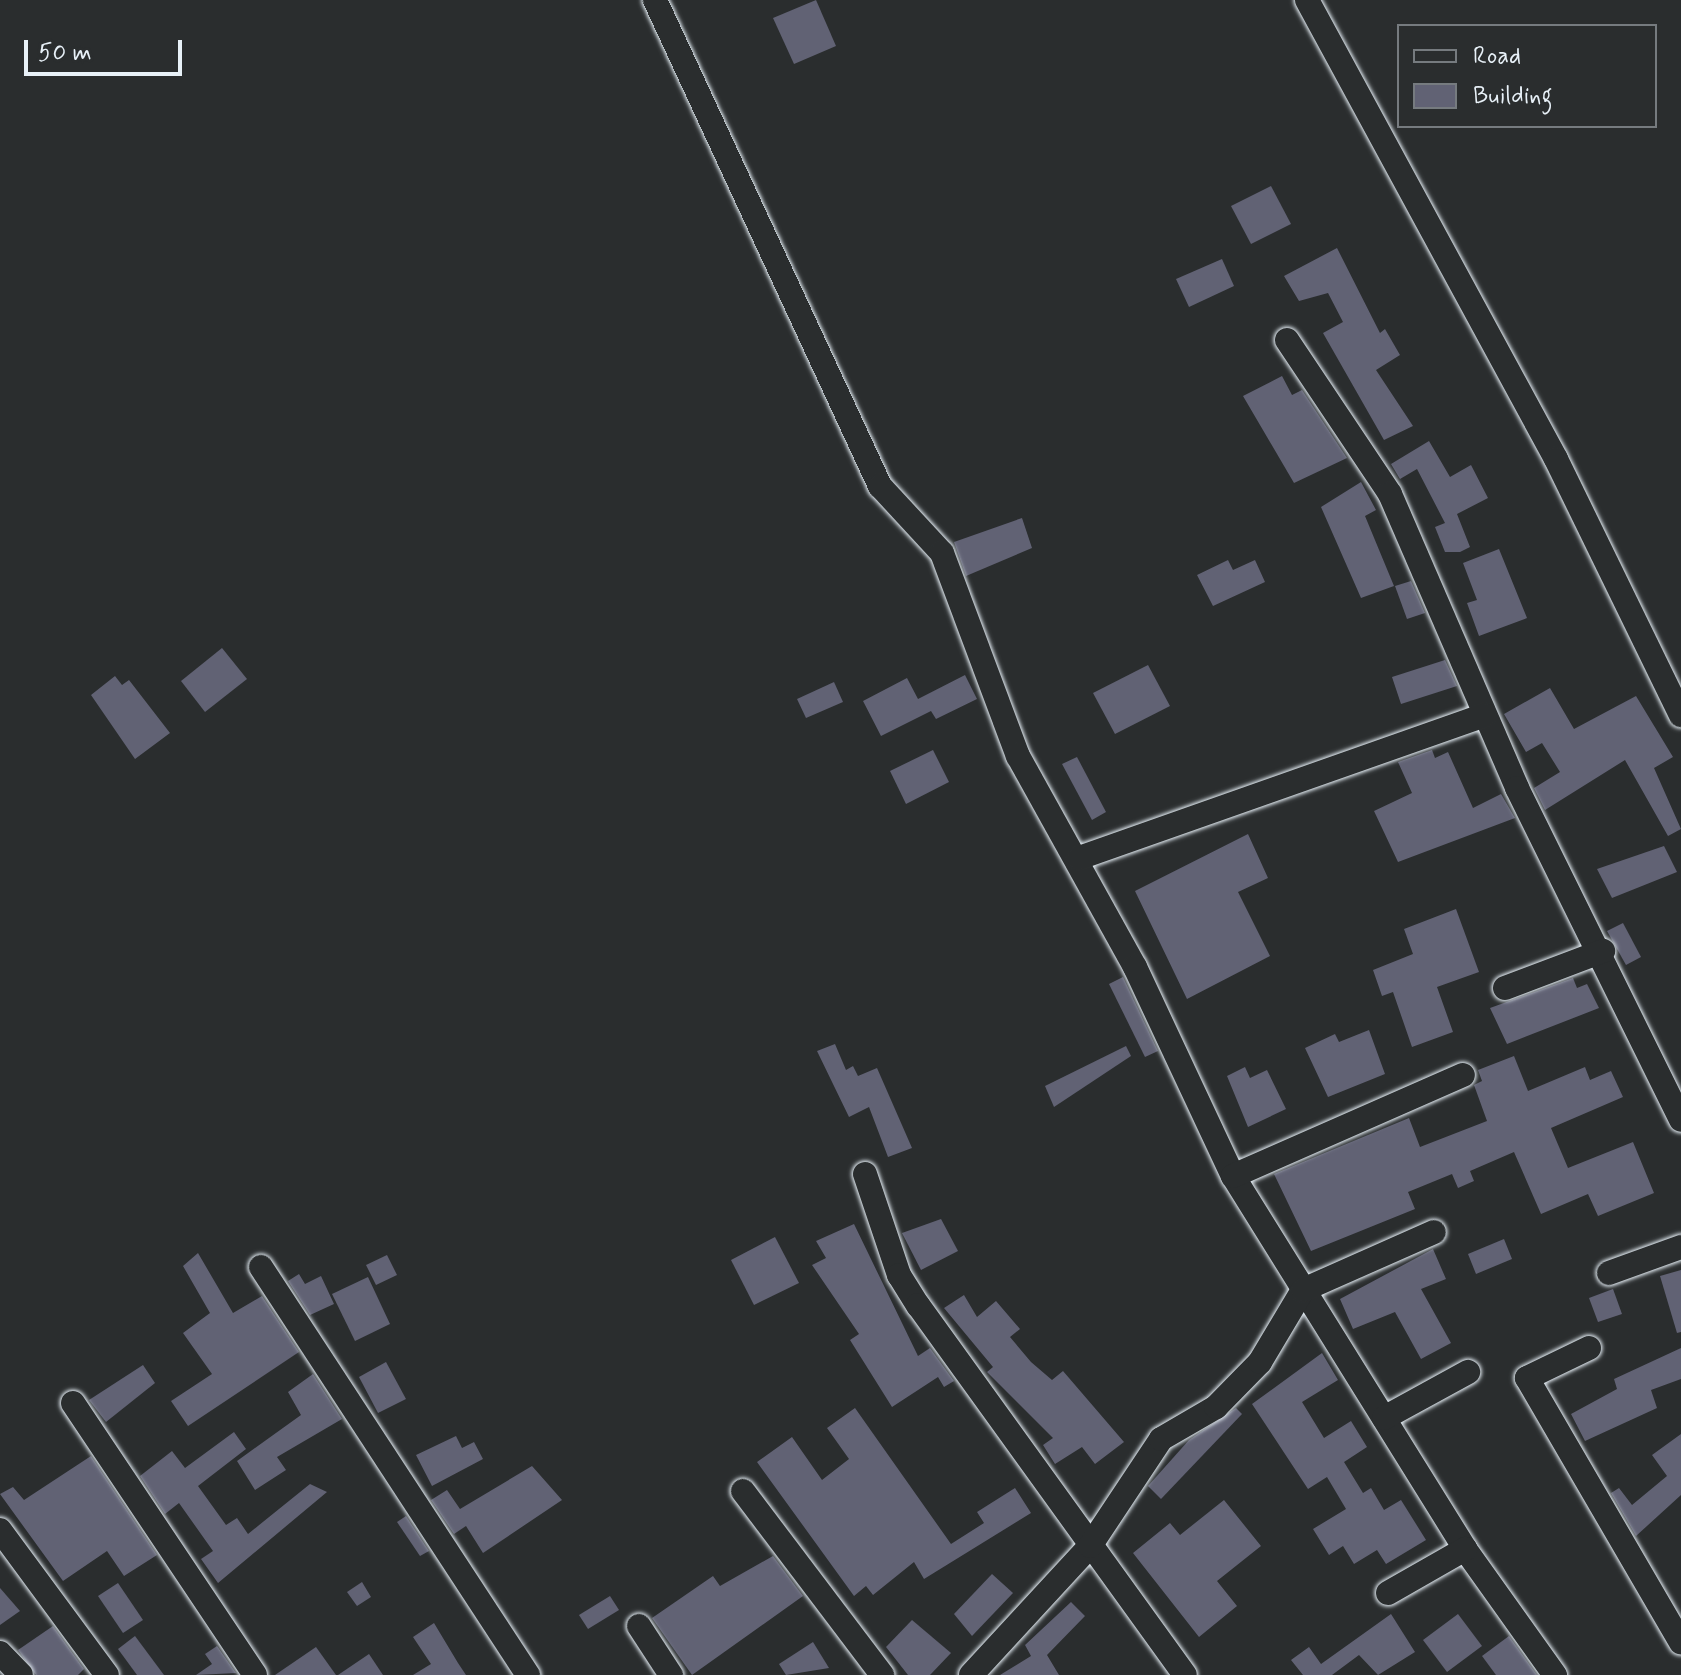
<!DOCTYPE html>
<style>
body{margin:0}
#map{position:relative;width:1681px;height:1675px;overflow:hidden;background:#2a2d2e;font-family:Mynerve,sans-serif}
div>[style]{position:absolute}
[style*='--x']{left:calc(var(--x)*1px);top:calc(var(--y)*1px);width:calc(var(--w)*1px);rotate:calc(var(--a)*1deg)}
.building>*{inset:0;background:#616274}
.roads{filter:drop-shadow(0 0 2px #e8f1f8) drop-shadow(0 0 2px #e8f1f8)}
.minor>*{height:24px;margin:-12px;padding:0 12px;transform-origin:12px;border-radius:12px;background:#2a2d2e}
span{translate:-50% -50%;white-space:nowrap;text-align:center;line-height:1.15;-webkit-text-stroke:6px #2a2d2e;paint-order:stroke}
.legend{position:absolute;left:1397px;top:24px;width:260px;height:104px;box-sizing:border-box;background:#2a2d2e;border:2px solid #767b7f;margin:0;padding:10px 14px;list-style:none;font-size:24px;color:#e8f1f8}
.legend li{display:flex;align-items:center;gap:16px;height:40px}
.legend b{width:40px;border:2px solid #767b7f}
.scale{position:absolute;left:24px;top:40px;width:158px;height:36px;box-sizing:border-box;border:4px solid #e8f1f8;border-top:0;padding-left:10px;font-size:24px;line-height:28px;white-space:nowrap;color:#e8f1f8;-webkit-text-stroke:6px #2a2d2e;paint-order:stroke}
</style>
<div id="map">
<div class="building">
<i style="clip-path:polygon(816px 0,836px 46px,794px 64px,773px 18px)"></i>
<i style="clip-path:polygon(1271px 186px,1291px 224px,1251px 244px,1231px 206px)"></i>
<i style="clip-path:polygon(1337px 248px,1380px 333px,1385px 329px,1400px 355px,1376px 370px,1413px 426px,1384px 440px,1323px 333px,1343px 322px,1328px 293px,1299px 301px,1284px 276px)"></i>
<i style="clip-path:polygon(1222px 259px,1234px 286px,1189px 307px,1176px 279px)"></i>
<i style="clip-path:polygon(1282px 376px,1292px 395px,1302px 390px,1347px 458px,1294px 483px,1243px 396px)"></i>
<i style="clip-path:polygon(1429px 441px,1450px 477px,1471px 465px,1488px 498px,1457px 514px,1470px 547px,1460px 552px,1445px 552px,1435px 527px,1445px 523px,1417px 469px,1400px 479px,1391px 464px)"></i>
<i style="clip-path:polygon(1361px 482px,1376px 510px,1365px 516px,1394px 586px,1361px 598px,1321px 507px)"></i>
<i style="clip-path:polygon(1022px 518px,1032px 548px,966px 576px,954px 542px)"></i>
<i style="clip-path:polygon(1499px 549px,1527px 618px,1479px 636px,1467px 603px,1477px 600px,1463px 563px)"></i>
<i style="clip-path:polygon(1228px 560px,1233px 570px,1255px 560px,1265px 582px,1213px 606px,1197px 575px)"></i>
<i style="clip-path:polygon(1411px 581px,1425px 613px,1407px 619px,1395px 586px)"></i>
<i style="clip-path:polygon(222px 648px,247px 679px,205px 712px,181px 681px)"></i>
<i style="clip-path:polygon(1445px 660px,1457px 686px,1401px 704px,1392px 677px)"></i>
<i style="clip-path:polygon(1148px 665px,1170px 706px,1115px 734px,1093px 693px)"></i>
<i style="clip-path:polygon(965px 675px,977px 699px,936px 719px,931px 711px,881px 736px,863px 701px,907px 678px,918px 699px)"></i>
<i style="clip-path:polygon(115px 676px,122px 685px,129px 680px,170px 733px,135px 759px,91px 695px)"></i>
<i style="clip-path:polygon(834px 682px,843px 702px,806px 718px,797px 699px)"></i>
<i style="clip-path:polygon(1550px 688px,1574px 729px,1636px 696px,1673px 757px,1654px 768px,1681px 829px,1668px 836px,1625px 760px,1545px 810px,1534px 788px,1560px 772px,1542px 743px,1526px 752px,1504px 714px)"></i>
<i style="clip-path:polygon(933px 750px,949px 782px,906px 804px,890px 771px)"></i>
<i style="clip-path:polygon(1432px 750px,1435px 758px,1448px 752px,1473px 808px,1501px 794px,1515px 818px,1398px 862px,1374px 811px,1412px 793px,1398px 762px)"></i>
<i style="clip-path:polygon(1077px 757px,1106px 812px,1092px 820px,1062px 764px)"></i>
<i style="clip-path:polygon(1248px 834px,1268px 878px,1238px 892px,1270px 956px,1187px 999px,1135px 891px)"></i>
<i style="clip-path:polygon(1664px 846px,1677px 872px,1612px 898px,1597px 869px)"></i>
<i style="clip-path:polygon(1456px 909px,1479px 972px,1437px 987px,1453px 1032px,1412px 1047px,1393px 992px,1382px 996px,1373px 970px,1413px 954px,1404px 929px)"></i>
<i style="clip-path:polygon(1623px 923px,1641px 957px,1626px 965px,1607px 931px)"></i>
<i style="clip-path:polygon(1123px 977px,1158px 1051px,1145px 1057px,1109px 984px)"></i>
<i style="clip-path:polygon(1573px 978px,1577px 988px,1587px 984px,1599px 1008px,1507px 1044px,1490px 1008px)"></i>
<i style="clip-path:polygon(1369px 1030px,1385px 1074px,1328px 1097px,1305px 1048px,1335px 1034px,1339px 1042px)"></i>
<i style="clip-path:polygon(835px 1044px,846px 1070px,853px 1066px,858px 1076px,877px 1068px,912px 1148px,888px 1157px,869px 1107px,849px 1117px,817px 1051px)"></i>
<i style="clip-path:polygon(1126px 1046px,1131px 1056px,1054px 1107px,1045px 1086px)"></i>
<i style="clip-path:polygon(1514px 1056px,1528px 1091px,1585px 1067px,1590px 1080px,1611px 1071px,1623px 1097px,1551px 1128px,1568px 1168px,1633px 1142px,1654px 1193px,1598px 1216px,1588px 1194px,1541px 1214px,1514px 1152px,1470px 1171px,1474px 1181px,1458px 1188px,1452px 1174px,1408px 1192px,1415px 1209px,1311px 1251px,1274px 1174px,1409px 1118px,1420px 1147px,1487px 1121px,1474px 1085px,1482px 1081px,1478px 1070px)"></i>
<i style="clip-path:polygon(1245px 1067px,1250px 1078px,1267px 1070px,1286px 1109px,1248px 1127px,1227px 1076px)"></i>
<i style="clip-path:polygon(941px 1219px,958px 1251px,921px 1270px,902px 1233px)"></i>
<i style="clip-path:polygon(854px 1224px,918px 1356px,930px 1348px,954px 1381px,944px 1387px,938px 1377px,892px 1407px,850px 1340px,859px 1334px,812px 1265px,826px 1258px,816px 1241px)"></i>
<i style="clip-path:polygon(775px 1237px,799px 1283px,754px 1305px,731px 1260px)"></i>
<i style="clip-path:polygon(1504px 1239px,1512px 1259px,1476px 1274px,1468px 1254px)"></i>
<i style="clip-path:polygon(1433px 1249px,1446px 1279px,1421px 1289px,1451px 1343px,1421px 1359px,1395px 1312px,1353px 1329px,1340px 1299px)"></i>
<i style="clip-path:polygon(198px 1253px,233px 1313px,262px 1296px,299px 1352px,188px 1426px,171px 1401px,212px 1374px,183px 1333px,210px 1313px,183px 1266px)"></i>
<i style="clip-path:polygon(387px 1255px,397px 1275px,376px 1285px,366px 1265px)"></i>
<i style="clip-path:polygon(1681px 1270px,1681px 1332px,1677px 1333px,1660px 1276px)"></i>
<i style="clip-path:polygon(299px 1274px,305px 1284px,321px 1276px,334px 1304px,310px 1315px,288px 1281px)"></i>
<i style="clip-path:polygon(368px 1277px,390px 1324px,355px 1341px,332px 1294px)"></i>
<i style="clip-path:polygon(1613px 1289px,1622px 1314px,1598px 1322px,1589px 1298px)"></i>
<i style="clip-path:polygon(964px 1295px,977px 1317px,996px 1301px,1020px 1329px,1010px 1337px,1031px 1362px,1052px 1380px,1063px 1371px,1124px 1442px,1095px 1464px,1082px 1447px,1055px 1464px,1043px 1445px,1053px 1438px,987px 1372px,993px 1367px,944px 1308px)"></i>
<i style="clip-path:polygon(1681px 1348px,1681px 1379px,1651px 1390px,1657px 1408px,1585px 1441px,1571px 1414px,1617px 1389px,1614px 1379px)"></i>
<i style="clip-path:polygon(1322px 1353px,1338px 1380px,1302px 1402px,1324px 1438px,1351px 1421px,1367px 1447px,1344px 1462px,1363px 1493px,1371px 1488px,1384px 1510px,1401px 1500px,1426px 1540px,1386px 1564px,1377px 1550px,1354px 1564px,1343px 1546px,1329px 1555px,1313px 1529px,1346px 1509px,1327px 1477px,1308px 1489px,1252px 1404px)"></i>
<i style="clip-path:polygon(386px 1362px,406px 1399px,378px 1413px,359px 1377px)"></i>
<i style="clip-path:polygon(143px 1365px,155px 1383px,106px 1422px,89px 1400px)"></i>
<i style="clip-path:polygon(313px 1374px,342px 1419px,277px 1457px,286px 1470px,255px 1490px,237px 1461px,301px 1415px,288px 1392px)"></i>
<i style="clip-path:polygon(855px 1408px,951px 1544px,984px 1523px,977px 1512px,1015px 1488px,1031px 1513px,924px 1579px,914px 1562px,873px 1595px,866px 1586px,854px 1596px,757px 1462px,792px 1437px,822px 1480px,849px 1459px,827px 1428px)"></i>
<i style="clip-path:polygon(1236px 1408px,1242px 1414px,1161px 1499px,1148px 1486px,1189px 1440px)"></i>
<i style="clip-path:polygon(234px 1432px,246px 1449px,198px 1486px,226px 1525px,237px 1518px,248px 1534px,310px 1484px,327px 1492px,218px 1583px,201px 1559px,213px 1551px,179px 1503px,165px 1514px,140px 1476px,172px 1451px,185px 1468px)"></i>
<i style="clip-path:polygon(1681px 1434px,1681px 1495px,1636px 1536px,1611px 1493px,1619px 1488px,1632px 1505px,1667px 1476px,1652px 1455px)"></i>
<i style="clip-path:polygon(456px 1436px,462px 1448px,474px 1442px,483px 1459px,432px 1486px,416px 1455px)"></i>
<i style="clip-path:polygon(91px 1456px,157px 1555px,124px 1576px,107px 1551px,63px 1581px,0 1494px,13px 1487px,24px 1500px)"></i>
<i style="clip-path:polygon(532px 1466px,562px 1500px,483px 1553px,466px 1526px,454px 1534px,431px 1500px,447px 1490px,460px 1509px)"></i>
<i style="clip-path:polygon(1224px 1500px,1261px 1546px,1217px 1581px,1237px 1606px,1199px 1637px,1133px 1553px,1170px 1523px,1180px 1535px)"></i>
<i style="clip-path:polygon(406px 1516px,429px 1551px,420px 1556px,397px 1522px)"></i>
<i style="clip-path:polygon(773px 1556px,803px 1596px,692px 1675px,652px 1618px,713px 1576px,720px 1586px)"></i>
<i style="clip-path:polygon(992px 1574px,1013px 1593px,972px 1636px,954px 1614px)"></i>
<i style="clip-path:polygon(362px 1582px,371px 1597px,357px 1606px,347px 1592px)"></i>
<i style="clip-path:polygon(118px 1583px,143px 1620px,123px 1633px,98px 1596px)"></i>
<i style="clip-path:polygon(0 1588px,20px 1611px,0 1625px)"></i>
<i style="clip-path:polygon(610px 1596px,619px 1610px,588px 1629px,579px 1615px)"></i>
<i style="clip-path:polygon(1071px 1602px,1085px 1616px,1047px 1655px,1059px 1675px,1000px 1675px,1031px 1656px,1025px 1645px)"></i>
<i style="clip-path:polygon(1391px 1614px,1415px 1652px,1378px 1675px,1359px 1655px,1332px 1675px,1303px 1675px,1291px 1660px,1309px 1647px,1321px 1664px)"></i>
<i style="clip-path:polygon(1458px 1614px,1482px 1646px,1447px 1672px,1423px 1640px)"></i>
<i style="clip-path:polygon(912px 1620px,951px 1653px,930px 1675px,908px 1675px,886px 1647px)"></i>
<i style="clip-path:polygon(434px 1623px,458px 1663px,466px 1675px,413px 1675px,431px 1664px,413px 1637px)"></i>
<i style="clip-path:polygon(53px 1626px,84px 1669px,78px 1675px,36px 1675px,18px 1650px)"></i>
<i style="clip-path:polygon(135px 1636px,164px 1675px,137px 1675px,118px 1649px)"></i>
<i style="clip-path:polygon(1509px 1636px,1537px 1675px,1496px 1675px,1482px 1656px)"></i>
<i style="clip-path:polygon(813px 1642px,829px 1668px,786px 1675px,779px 1664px)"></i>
<i style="clip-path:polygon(217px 1646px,236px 1673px,196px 1675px,212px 1664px,205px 1654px)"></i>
<i style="clip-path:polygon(316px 1647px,336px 1675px,275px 1675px)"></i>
<i style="clip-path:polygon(369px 1654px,383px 1675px,338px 1675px)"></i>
</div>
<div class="roads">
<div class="minor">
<i style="--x:655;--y:0;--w:536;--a:65.16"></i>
<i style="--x:880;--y:486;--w:91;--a:47.2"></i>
<i style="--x:942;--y:553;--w:217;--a:69.5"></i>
<i style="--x:1018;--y:756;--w:241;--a:61"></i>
<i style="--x:1135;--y:967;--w:231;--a:64.9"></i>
<i style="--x:1233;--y:1176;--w:439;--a:58.1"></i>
<i style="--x:1465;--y:1549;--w:155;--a:54.5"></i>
<i style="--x:1307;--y:0;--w:522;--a:61.52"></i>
<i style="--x:1556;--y:459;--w:285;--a:64"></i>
<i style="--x:1287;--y:340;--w:185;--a:56.2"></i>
<i style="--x:1390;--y:494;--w:320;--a:66.6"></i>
<i style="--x:1517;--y:788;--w:370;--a:63.7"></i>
<i style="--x:1079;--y:858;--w:430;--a:-19.4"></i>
<i style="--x:1505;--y:988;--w:105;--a:-20.7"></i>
<i style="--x:865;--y:1174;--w:107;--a:71.4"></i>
<i style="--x:899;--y:1275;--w:36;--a:58"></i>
<i style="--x:918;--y:1305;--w:456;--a:54.2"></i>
<i style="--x:1233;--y:1176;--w:251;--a:-23.7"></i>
<i style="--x:261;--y:1267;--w:488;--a:56.8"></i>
<i style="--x:1609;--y:1273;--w:77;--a:-19.9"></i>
<i style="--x:1589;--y:1348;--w:69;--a:154.2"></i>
<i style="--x:1527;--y:1378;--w:306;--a:59.8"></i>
<i style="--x:73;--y:1403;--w:327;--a:56.2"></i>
<i style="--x:1384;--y:1418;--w:96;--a:-28.7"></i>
<i style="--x:743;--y:1491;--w:231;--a:52.9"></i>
<i style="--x:0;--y:1530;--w:180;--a:53.6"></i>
<i style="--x:1388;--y:1593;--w:89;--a:-29.7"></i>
<i style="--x:639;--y:1626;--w:59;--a:56.9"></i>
<i style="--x:0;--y:1653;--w:30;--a:46"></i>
<i style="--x:971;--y:1675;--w:176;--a:-47.3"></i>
<i style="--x:1090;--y:1546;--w:128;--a:-56.4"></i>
<i style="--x:1161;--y:1439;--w:64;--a:-30.2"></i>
<i style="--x:1216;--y:1407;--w:63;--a:-45.6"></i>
<i style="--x:1260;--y:1362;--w:84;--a:-59.2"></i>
<i style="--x:1303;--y:1290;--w:143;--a:-23.9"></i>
</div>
</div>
<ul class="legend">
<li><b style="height:10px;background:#2a2d2e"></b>Road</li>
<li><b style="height:22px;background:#616274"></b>Building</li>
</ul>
<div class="scale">50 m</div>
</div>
